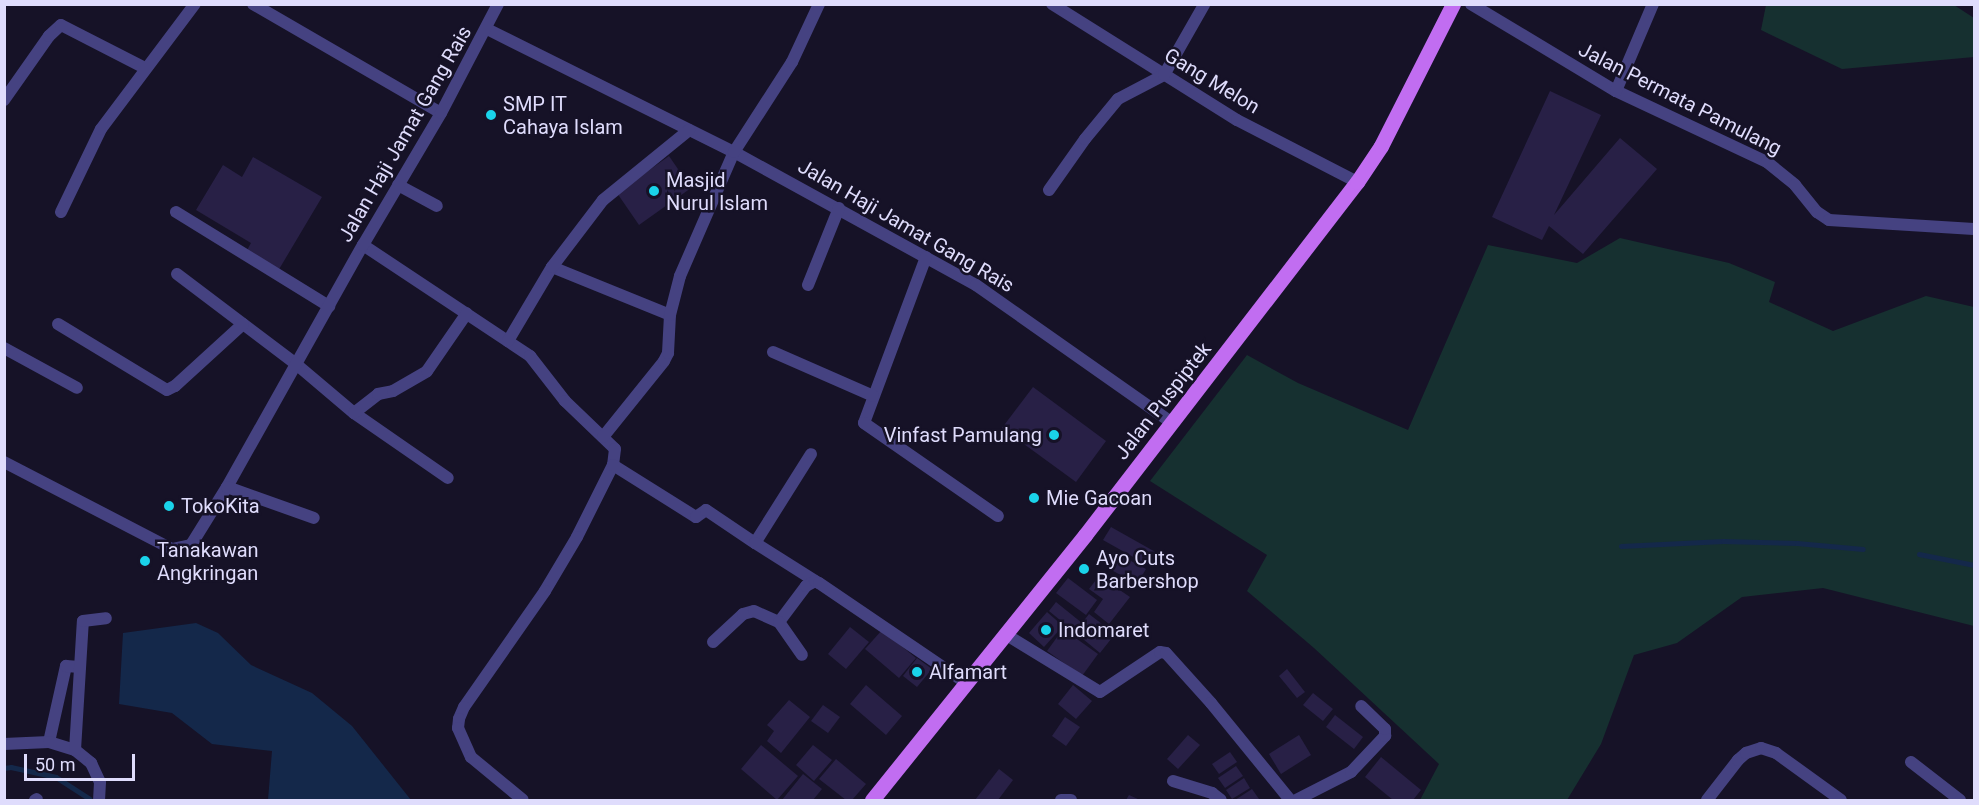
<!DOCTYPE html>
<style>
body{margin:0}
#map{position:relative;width:1979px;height:805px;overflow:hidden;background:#161227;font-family:Roboto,sans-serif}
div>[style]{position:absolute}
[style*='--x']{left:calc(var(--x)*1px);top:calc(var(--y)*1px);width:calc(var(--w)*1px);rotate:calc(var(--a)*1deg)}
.green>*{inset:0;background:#163030}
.water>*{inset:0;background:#14284a}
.stream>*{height:4.5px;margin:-2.25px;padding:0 2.25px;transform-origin:2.25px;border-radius:2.25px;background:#14284a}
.building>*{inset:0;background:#282046}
.street>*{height:12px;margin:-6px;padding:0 6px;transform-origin:6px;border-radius:6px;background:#454281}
.primary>*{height:15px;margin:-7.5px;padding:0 7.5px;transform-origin:7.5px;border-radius:7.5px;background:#c16df1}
.dots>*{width:16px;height:16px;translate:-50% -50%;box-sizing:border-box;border:3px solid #161227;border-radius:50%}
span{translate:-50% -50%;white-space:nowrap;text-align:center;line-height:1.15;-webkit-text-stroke:5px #161227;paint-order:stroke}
.street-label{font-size:20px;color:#dfdcfc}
.poi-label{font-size:20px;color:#dfdcfc}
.left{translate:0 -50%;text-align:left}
.right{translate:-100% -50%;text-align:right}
.frame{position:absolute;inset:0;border:6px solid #dfdcfc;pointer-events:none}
.scale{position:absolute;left:24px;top:754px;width:111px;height:27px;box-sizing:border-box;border:3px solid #dfdcfc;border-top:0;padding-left:8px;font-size:18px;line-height:21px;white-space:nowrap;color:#dfdcfc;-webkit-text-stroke:4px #161227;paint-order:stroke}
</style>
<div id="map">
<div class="green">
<i style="clip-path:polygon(1766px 5px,1954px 5px,1974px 18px,1974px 57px,1842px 69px,1761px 30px)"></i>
<i style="clip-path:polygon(1620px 238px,1729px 263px,1775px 282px,1769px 302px,1833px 331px,1926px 296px,1974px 307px,1974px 626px,1823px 588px,1742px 597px,1677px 643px,1634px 655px,1601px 744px,1567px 800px,1420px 800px,1439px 764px,1314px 648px,1247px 591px,1267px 555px,1150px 481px,1247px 355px,1298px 383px,1408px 430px,1488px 245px,1577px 263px)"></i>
</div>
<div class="water">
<i style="clip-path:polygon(196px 623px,218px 633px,251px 665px,312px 693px,352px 726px,411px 800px,268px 800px,272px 751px,212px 744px,172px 713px,119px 704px,123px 633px)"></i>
</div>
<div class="stream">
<i style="--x:1621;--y:546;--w:102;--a:-2.8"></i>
<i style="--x:1723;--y:541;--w:74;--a:1.5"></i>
<i style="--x:1797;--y:543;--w:66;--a:5.2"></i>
<i style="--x:1919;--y:554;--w:56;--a:11.3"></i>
<i style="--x:4;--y:768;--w:7;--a:-8"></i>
<i style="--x:11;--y:767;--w:46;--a:12.5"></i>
<i style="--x:56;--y:777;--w:40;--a:32.9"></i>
</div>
<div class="building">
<i style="clip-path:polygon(1550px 91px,1601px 115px,1554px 215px,1620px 138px,1657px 169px,1583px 254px,1549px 226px,1542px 240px,1492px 217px)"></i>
<i style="clip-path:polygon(669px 156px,691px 188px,639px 225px,617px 193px)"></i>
<i style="clip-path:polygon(253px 157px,322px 197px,278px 271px,246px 252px,251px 243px,196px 210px,223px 165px,242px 177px)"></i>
<i style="clip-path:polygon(1033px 387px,1106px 441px,1076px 482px,1002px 428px)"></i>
<i style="clip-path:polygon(1111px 527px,1159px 554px,1151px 567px,1103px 540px)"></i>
<i style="clip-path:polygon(1114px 552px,1146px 569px,1137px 584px,1106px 567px)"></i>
<i style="clip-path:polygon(1099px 576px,1130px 597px,1109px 624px,1094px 612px,1103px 599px,1089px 589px)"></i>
<i style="clip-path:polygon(1068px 578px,1097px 600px,1086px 615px,1056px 593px)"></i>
<i style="clip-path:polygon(1056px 602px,1082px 623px,1089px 614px,1115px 634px,1100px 653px,1049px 611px)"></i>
<i style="clip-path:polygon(1047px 612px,1063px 626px,1044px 647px,1029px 633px)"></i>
<i style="clip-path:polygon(850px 627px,869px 642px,846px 669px,828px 654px)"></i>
<i style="clip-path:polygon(1063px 629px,1098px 654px,1082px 676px,1047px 651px)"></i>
<i style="clip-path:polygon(882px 630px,916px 658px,899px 678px,865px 649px)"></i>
<i style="clip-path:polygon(917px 658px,932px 669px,917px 687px,903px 676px)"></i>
<i style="clip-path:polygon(1287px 669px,1305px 692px,1297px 698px,1279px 676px)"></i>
<i style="clip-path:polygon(866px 685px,902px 716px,886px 735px,850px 704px)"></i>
<i style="clip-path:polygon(1073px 685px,1092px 701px,1076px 719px,1058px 704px)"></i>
<i style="clip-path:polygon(1313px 693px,1333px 709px,1323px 721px,1303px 705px)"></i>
<i style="clip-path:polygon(789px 700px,810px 717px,781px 753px,767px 741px,774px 731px,767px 725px)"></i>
<i style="clip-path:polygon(823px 705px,840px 717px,828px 733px,811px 721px)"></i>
<i style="clip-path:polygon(1335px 715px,1363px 737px,1354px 749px,1326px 727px)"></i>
<i style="clip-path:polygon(1065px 717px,1080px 727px,1066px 746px,1052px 736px)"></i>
<i style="clip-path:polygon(1188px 735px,1200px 745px,1178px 769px,1167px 759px)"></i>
<i style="clip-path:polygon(1299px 735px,1311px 755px,1281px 774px,1269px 754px)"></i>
<i style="clip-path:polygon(761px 745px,798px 776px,777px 800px,741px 769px)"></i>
<i style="clip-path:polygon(813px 745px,832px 760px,814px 781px,796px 765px)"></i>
<i style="clip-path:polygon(1230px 752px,1237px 762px,1219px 774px,1212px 764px)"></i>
<i style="clip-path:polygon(1381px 757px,1421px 790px,1413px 800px,1393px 800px,1365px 777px)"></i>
<i style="clip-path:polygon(836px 759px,866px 784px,852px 800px,846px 800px,819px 779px)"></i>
<i style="clip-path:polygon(1236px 766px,1243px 776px,1225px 788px,1218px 778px)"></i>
<i style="clip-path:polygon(999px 769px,1013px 780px,998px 800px,975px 800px)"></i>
<i style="clip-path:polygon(803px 774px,822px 789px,813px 800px,782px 800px)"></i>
<i style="clip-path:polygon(1244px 778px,1250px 788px,1232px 799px,1226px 790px)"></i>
<i style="clip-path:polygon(1252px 789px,1259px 799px,1257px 800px,1235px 800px)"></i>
<i style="clip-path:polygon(1129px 795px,1140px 800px,1126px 800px)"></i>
</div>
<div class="street">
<i style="--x:253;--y:4;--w:217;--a:30.1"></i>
<i style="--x:1052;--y:4;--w:218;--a:32.1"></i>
<i style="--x:1237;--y:120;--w:135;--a:27.3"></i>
<i style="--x:1471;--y:4;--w:169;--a:31"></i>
<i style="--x:1616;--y:91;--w:167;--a:25.2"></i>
<i style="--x:1767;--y:162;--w:36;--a:39"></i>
<i style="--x:1795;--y:185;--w:35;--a:51"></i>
<i style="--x:1817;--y:212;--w:14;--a:34"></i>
<i style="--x:1829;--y:220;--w:145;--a:3.6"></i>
<i style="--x:487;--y:29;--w:276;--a:26.5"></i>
<i style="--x:734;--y:152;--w:276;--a:28.8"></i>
<i style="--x:976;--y:285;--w:240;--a:35.1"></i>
<i style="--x:1616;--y:91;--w:95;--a:-67"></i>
<i style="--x:4;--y:100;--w:78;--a:-54.9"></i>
<i style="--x:49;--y:36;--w:16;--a:-43"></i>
<i style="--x:61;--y:25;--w:94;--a:27.1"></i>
<i style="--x:398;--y:185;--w:44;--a:28.3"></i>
<i style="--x:1049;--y:190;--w:62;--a:-54.8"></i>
<i style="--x:1085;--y:139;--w:52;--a:-50.5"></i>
<i style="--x:1118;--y:99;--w:52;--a:-27.6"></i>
<i style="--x:1164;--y:75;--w:81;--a:-60.3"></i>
<i style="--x:61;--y:212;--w:92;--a:-64.3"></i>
<i style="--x:101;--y:129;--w:156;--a:-53.1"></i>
<i style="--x:176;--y:212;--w:180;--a:31.6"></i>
<i style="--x:363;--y:245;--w:201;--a:33.6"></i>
<i style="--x:530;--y:356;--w:57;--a:52.1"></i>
<i style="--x:565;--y:401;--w:69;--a:43.8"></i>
<i style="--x:615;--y:449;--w:16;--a:97"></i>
<i style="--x:613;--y:465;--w:80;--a:116.6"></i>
<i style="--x:577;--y:537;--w:63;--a:120.7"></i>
<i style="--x:545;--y:591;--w:141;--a:124.9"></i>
<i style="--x:464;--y:707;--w:13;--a:113"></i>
<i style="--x:459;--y:719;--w:9;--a:96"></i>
<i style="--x:458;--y:728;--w:32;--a:66"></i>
<i style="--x:471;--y:757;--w:67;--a:39.6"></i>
<i style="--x:926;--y:257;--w:177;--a:110.5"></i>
<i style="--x:864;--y:423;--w:163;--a:34.8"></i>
<i style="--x:552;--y:267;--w:127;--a:22.1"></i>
<i style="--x:177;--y:274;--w:149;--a:37.1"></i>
<i style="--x:296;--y:364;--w:76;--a:40.2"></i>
<i style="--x:354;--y:413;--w:114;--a:34.7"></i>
<i style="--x:808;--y:285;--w:83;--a:-68.1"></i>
<i style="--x:58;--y:324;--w:127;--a:31.2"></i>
<i style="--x:167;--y:390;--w:9;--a:-27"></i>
<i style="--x:175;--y:386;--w:92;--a:-42.4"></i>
<i style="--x:508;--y:341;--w:86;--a:-59.3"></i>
<i style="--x:552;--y:267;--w:84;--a:-52.7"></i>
<i style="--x:603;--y:200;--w:111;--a:-39.1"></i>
<i style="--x:4;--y:348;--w:83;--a:28.7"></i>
<i style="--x:773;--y:352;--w:109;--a:23.7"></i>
<i style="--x:354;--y:413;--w:31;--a:-38"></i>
<i style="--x:378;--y:394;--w:15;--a:-11"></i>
<i style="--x:393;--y:391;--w:39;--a:-30"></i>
<i style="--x:427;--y:371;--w:70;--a:-55.4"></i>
<i style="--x:603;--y:437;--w:97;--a:-51.2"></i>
<i style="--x:664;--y:361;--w:9;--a:-63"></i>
<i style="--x:668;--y:353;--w:38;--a:-87"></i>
<i style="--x:670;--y:315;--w:40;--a:-75.6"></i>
<i style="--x:680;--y:276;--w:135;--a:-66.5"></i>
<i style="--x:734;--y:152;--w:107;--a:-57.2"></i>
<i style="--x:792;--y:62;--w:64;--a:-65"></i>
<i style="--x:4;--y:462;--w:189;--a:27.4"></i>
<i style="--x:172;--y:549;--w:19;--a:-12"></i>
<i style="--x:191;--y:545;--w:68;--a:-58.2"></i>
<i style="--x:227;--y:487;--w:278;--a:-60.7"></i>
<i style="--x:363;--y:245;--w:153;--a:-59.4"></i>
<i style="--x:441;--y:113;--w:123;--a:-62.4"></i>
<i style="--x:613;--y:465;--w:98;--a:32.1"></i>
<i style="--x:696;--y:517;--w:12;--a:-35"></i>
<i style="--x:706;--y:510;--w:59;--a:34"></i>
<i style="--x:755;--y:543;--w:105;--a:-57.8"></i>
<i style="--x:227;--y:487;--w:92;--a:19.6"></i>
<i style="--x:755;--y:543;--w:71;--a:32.3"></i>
<i style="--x:779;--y:622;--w:45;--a:-53.1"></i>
<i style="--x:806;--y:586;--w:10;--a:-29"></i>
<i style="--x:815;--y:581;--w:4;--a:27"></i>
<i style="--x:819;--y:583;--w:178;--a:34.2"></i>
<i style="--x:1005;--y:634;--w:111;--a:31.4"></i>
<i style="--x:1100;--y:692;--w:72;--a:-33.7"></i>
<i style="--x:1160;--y:652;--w:6;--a:9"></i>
<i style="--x:1166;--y:653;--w:67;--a:48"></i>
<i style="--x:1211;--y:703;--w:125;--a:50.8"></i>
<i style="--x:713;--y:642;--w:41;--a:-43"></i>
<i style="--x:743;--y:614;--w:11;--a:-15"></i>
<i style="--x:754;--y:611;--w:27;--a:24"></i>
<i style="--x:779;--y:622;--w:40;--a:55.1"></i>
<i style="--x:49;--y:742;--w:78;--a:-77.4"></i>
<i style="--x:66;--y:666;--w:14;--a:4"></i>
<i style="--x:4;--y:744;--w:45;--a:-2.5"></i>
<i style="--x:49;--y:742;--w:27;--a:17"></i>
<i style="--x:75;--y:750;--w:21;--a:39"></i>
<i style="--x:91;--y:763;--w:21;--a:65"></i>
<i style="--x:100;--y:782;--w:18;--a:93"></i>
<i style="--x:75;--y:750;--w:129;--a:-86.5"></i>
<i style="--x:83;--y:621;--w:23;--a:-7"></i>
<i style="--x:1911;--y:762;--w:62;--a:37.8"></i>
<i style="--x:1173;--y:781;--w:41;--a:17.1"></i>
<i style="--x:1212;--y:793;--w:11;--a:38"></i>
<i style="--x:35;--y:800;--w:2;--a:-27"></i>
<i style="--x:1061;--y:800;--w:10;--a:0"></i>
<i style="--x:1296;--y:800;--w:62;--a:-27"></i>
<i style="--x:1351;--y:772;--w:50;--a:-46.6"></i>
<i style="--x:1385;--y:736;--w:7;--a:-90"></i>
<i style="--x:1385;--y:729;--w:33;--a:-136"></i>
<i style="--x:1707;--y:800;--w:51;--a:-52.2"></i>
<i style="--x:1738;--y:760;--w:11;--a:-41"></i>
<i style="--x:1746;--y:753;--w:16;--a:-18"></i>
<i style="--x:1761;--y:748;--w:16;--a:18"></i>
<i style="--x:1776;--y:753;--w:80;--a:35.9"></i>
</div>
<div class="primary">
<i style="--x:872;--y:800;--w:340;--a:-51.2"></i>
<i style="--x:1085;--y:535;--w:446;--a:-52.4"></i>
<i style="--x:1357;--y:182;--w:43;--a:-56.3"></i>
<i style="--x:1381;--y:146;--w:159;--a:-63.1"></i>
</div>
<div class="dots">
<i style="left:491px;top:115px;background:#1ad3ea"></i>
<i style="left:654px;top:191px;background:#1ad3ea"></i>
<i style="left:1054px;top:435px;background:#1ad3ea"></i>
<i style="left:1034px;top:498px;background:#1ad3ea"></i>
<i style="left:169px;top:506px;background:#1ad3ea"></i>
<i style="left:145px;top:561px;background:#1ad3ea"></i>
<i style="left:1084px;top:569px;background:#1ad3ea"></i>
<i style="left:1046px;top:630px;background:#1ad3ea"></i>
<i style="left:917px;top:672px;background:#1ad3ea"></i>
</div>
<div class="street-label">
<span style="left:1212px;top:81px;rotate:31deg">Gang Melon</span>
<span style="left:1680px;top:99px;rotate:27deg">Jalan Permata Pamulang</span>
<span style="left:405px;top:134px;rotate:-60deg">Jalan Haji Jamat Gang Rais</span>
<span style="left:906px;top:226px;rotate:30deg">Jalan Haji Jamat Gang Rais</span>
<span style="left:1163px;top:401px;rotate:-52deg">Jalan Puspiptek</span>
</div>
<div class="poi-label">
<span class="left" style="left:503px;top:116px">SMP IT<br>Cahaya Islam</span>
<span class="left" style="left:666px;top:192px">Masjid<br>Nurul Islam</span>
<span class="right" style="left:1042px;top:435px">Vinfast Pamulang</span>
<span class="left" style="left:1046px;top:498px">Mie Gacoan</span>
<span class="left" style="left:181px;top:506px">TokoKita</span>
<span class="left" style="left:157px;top:562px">Tanakawan<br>Angkringan</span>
<span class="left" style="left:1096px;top:570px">Ayo Cuts<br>Barbershop</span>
<span class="left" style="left:1058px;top:630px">Indomaret</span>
<span class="left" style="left:929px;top:672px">Alfamart</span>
</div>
<div class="frame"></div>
<div class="scale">50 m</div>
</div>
